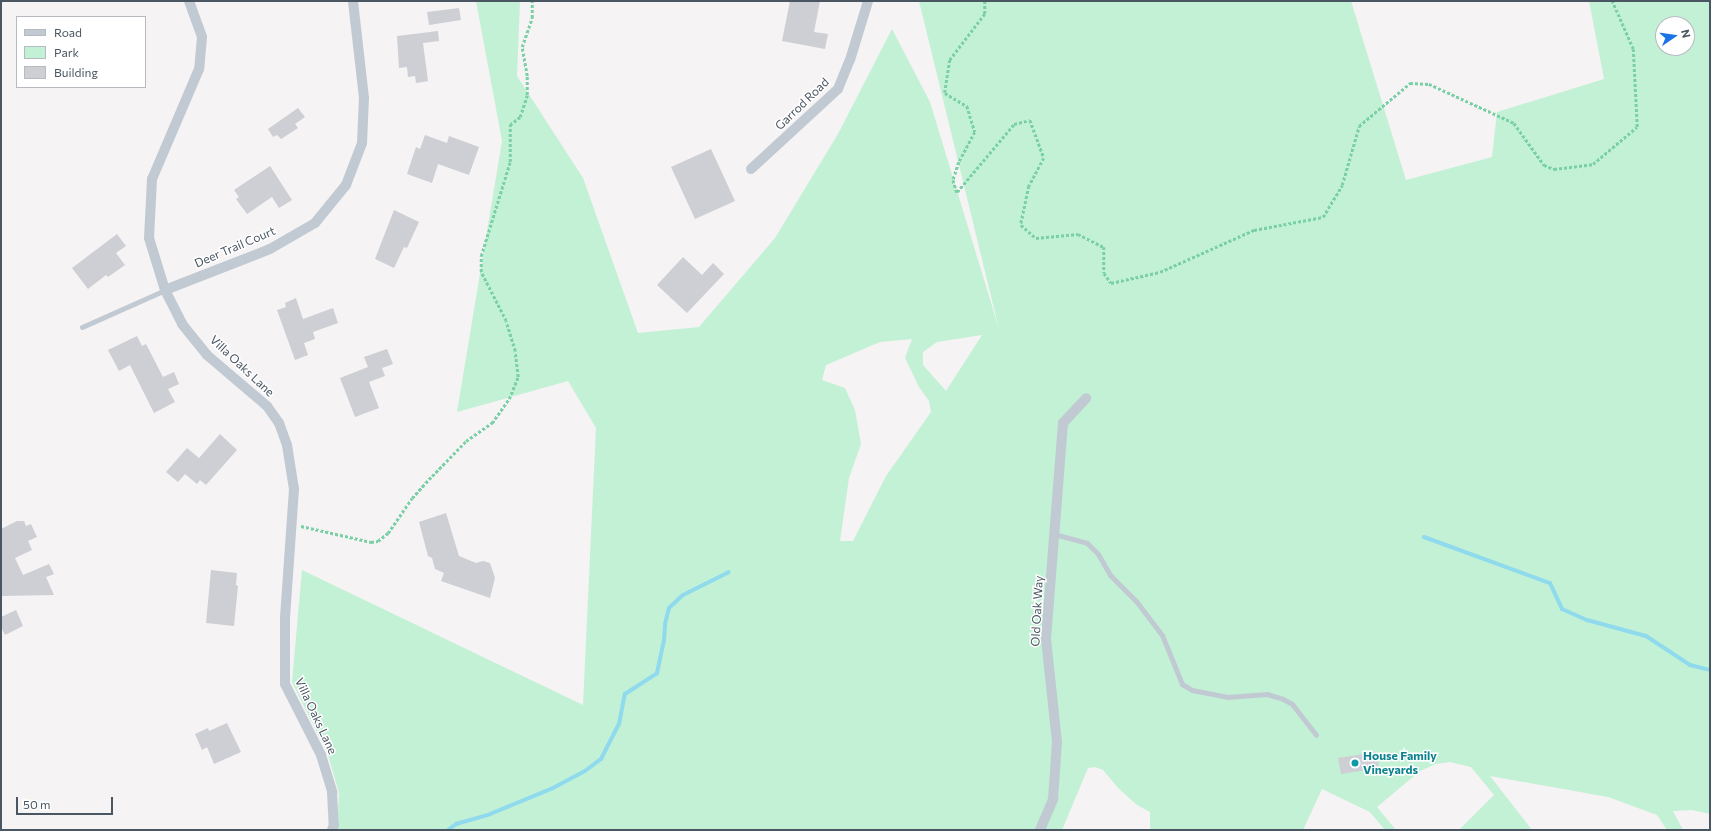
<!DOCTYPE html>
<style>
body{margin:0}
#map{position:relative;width:1711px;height:831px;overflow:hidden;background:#f5f3f3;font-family:Commissioner,sans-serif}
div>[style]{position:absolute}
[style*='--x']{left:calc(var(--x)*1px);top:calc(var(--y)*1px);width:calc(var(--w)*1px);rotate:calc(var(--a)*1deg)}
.green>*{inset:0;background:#c3f1d5}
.stream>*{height:4px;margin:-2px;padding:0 2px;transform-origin:2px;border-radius:2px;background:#90daee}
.building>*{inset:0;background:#cdcfd5}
.path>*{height:2.5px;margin-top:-1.25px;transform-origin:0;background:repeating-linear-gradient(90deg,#7ad0a6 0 3px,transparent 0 5px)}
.service>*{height:5px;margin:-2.5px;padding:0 2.5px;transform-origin:2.5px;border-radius:2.5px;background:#c1cad2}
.minor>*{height:10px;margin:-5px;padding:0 5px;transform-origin:5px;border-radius:5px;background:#c1cad2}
.dots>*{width:11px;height:11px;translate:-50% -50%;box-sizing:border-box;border:2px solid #fff;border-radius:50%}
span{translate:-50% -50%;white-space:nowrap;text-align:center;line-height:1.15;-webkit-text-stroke:3px #fff;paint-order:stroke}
.street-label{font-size:12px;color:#4a5661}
.culture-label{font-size:12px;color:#0d838f;font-weight:700}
.left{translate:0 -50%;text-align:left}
.frame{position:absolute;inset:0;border:2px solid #4a5661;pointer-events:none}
.legend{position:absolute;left:16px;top:16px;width:130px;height:72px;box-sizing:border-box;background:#fff;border:1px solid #b7bbc0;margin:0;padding:5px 7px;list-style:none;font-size:12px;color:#4a5661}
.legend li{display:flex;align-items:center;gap:8px;height:20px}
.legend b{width:20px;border:1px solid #b7bbc0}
.north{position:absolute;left:1655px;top:16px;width:40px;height:40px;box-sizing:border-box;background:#fff;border:1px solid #b7bbc0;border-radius:50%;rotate:77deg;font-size:11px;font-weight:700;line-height:16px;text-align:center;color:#4a5661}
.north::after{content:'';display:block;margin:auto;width:14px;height:18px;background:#1a73e8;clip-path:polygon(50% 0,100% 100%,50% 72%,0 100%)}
.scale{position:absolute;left:16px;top:797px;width:97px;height:18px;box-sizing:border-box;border:2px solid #4a5661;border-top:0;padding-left:5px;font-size:12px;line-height:14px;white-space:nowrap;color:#4a5661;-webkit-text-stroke:3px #fff;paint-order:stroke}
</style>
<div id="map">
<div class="green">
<i style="clip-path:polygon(evenodd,476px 1px,520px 1px,517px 76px,583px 178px,638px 333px,699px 327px,775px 238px,838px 134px,892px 29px,930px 102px,999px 329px,919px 1px,1351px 1px,1406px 180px,1492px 157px,1497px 112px,1604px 79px,1589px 1px,1710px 1px,1710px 814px,1692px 810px,1673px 811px,1683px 830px,1667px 830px,1657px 815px,1608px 797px,1490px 776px,1532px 830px,1459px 830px,1494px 795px,1471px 767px,1450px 762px,1436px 764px,1420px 771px,1377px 807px,1396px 830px,1385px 830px,1370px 812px,1322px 789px,1303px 830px,1150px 830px,1150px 812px,1137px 805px,1119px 789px,1103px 770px,1095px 767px,1088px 768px,1062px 830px,337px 830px,339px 793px,328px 755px,292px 682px,302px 570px,583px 705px,596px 428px,568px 381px,457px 412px,502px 141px,476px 1px,1663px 24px,1687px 24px,1687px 48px,1663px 48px,1663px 24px,476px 1px,982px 335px,946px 391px,923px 365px,923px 352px,937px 342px,982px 335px,476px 1px,912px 339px,905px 358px,919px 387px,929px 401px,931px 412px,886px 476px,853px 541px,840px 541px,849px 478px,861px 444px,855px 410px,845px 388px,822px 380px,826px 365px,880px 342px,912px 339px)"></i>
</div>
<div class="stream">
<i style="--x:1424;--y:537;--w:134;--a:20.1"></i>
<i style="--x:1550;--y:583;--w:29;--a:65"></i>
<i style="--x:1562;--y:609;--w:27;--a:24"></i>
<i style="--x:1587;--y:620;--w:61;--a:15.2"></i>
<i style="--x:1646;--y:636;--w:53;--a:33.4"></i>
<i style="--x:1690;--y:665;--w:21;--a:14"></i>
<i style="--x:448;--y:830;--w:10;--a:-37"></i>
<i style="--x:456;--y:824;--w:35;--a:-16"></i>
<i style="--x:490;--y:814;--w:68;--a:-22.4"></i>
<i style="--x:553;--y:788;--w:36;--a:-28"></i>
<i style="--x:585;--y:771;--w:20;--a:-37"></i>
<i style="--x:601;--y:759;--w:39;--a:-63"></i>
<i style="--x:619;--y:724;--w:31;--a:-79"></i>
<i style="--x:625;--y:694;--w:38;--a:-33"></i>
<i style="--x:657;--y:673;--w:34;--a:-78"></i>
<i style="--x:664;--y:640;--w:16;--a:-86"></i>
<i style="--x:665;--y:624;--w:16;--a:-76"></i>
<i style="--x:669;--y:608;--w:19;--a:-43"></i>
<i style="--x:683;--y:595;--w:51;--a:-26.6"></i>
</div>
<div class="building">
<i style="clip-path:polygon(790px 1px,820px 1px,814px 32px,828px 34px,825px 49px,782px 41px)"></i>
<i style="clip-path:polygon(459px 8px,461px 20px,429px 25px,427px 12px)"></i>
<i style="clip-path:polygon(438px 31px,439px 41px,423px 43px,428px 81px,416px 83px,415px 76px,408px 77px,407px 67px,399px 68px,397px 36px)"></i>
<i style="clip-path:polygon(298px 108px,305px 117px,295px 124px,298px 128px,281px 139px,277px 135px,273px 137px,268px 129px)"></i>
<i style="clip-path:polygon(425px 135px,447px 143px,449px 136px,479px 147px,469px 175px,438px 164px,432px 183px,407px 174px,416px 147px,420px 149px)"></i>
<i style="clip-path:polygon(711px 149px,735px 201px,695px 219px,671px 167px)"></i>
<i style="clip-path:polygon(270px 166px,292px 200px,279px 208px,272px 197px,247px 214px,236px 199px,239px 197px,234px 190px)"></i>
<i style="clip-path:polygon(394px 210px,419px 222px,407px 248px,404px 247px,394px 268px,375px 259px)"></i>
<i style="clip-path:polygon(117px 234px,126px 246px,116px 253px,125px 265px,108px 277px,106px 275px,88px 289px,72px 268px)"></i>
<i style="clip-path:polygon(683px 257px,702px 275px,713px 263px,724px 274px,687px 313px,657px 285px)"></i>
<i style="clip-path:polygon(296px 298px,303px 319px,333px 308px,338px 323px,313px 332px,315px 339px,304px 343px,308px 355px,295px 360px,277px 310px,286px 307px,285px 303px)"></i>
<i style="clip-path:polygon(137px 336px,142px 346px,146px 344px,163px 377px,174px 372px,179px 384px,168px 389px,175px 402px,154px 413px,130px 365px,119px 371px,108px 350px)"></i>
<i style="clip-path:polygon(387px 349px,393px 364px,382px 368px,385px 376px,369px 382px,379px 408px,355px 417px,340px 378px,368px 367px,364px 357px)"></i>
<i style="clip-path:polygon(220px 434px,237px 450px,206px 485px,200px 480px,197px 484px,185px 474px,178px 482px,166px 472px,187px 448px,199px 458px)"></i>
<i style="clip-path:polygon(446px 513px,459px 556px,476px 563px,483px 561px,490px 563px,495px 578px,490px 598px,441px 581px,444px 573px,435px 569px,432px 558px,428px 556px,419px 522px)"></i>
<i style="clip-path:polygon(17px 521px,24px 521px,26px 526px,31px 524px,37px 537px,28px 541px,32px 550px,15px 558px,23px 575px,49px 564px,54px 574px,46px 577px,54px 595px,1px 596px,1px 529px)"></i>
<i style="clip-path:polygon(211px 570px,237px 573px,236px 585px,238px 586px,234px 626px,206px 623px)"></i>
<i style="clip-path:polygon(16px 610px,23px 626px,5px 635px,1px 627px,1px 617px)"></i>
<i style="clip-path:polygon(227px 723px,241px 752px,214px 764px,207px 747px,202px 750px,195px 734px,208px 728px,209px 731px)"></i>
<i style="clip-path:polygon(1376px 752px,1379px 768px,1341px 774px,1338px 758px)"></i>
</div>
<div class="path">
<i style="--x:985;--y:1;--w:13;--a:90"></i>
<i style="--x:985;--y:14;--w:58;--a:127.3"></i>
<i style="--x:950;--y:60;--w:33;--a:99"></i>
<i style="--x:945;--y:93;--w:26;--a:31"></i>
<i style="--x:967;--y:106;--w:27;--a:73"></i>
<i style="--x:975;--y:132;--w:34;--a:118"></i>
<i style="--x:959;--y:162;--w:19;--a:108"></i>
<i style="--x:953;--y:180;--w:13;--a:72"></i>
<i style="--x:957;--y:192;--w:89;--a:-50"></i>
<i style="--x:1014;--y:124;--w:16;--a:-14"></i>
<i style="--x:1030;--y:120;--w:40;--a:69.8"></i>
<i style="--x:1044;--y:158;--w:32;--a:118"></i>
<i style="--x:1029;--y:186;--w:40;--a:102"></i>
<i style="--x:1021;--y:225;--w:20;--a:41"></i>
<i style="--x:1036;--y:238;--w:42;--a:-5.4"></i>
<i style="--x:1078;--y:234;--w:29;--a:27"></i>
<i style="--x:1104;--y:247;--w:26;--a:90"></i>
<i style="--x:1104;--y:273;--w:12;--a:55"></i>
<i style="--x:1111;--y:283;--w:50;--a:-12.7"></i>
<i style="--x:1160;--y:272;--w:103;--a:-24.1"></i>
<i style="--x:1254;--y:230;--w:70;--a:-10.7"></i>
<i style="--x:1323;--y:217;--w:37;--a:-59"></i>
<i style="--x:1342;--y:185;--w:61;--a:-73.9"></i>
<i style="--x:1359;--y:126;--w:67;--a:-40.1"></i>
<i style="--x:1410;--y:83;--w:19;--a:3"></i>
<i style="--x:1429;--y:84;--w:94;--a:24.6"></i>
<i style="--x:1514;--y:123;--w:52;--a:54.5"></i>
<i style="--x:1544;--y:165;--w:11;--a:22"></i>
<i style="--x:1554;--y:169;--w:39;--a:-7"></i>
<i style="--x:1593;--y:164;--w:57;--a:-40.1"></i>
<i style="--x:1637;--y:127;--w:78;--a:-92.9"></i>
<i style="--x:1633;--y:49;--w:52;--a:-113.6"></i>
<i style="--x:301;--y:526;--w:72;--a:12.9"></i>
<i style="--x:371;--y:542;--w:7;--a:-8"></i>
<i style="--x:378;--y:541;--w:13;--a:-39"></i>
<i style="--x:388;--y:533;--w:42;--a:-55.6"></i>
<i style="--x:412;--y:498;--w:30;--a:-48"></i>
<i style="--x:432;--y:476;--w:49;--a:-45.8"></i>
<i style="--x:466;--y:441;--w:32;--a:-35"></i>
<i style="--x:492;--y:423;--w:29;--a:-55"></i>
<i style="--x:509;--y:399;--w:24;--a:-68"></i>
<i style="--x:518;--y:377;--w:26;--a:-97"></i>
<i style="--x:515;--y:351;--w:31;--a:-107"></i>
<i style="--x:506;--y:321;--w:55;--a:-117"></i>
<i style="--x:481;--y:272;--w:16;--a:-90"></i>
<i style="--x:481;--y:256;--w:98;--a:-72.9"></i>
<i style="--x:510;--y:162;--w:37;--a:-90"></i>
<i style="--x:510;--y:125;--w:13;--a:-39"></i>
<i style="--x:520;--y:117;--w:23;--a:-72"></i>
<i style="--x:527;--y:95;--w:19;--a:-90"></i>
<i style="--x:527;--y:76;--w:29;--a:-100"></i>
<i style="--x:522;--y:47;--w:31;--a:-71"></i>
<i style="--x:532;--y:18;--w:17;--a:-90"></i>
</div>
<div class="service">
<i style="--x:82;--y:327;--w:91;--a:-24"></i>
<i style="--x:1054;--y:534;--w:34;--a:15"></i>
<i style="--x:1087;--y:543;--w:16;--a:45"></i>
<i style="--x:1098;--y:554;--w:24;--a:60"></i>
<i style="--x:1110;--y:575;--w:37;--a:45"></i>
<i style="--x:1136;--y:601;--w:43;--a:52.6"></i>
<i style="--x:1162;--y:635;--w:53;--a:67.8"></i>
<i style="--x:1182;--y:684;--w:12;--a:31"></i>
<i style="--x:1192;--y:690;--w:36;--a:11"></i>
<i style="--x:1227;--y:697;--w:40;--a:-4.3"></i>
<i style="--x:1267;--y:694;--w:17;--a:17"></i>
<i style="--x:1283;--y:699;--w:10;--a:29"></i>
<i style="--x:1292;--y:704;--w:39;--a:52"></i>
</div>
<div class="minor">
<i style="--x:189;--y:1;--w:38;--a:70"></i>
<i style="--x:202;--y:37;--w:32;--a:95"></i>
<i style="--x:199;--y:69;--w:120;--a:113.1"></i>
<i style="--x:152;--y:179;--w:59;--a:92.9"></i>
<i style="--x:149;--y:238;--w:54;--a:72.9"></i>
<i style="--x:165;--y:290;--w:38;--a:63"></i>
<i style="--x:182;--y:324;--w:40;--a:51"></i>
<i style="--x:207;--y:355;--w:79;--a:40.4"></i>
<i style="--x:267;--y:406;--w:21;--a:55"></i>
<i style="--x:279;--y:423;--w:23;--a:70"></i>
<i style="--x:287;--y:445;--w:45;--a:81"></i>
<i style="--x:294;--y:489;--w:129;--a:94"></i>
<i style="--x:285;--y:618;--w:66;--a:90"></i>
<i style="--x:285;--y:684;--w:80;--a:63.1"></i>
<i style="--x:321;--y:755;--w:39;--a:73"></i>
<i style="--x:332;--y:792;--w:33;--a:87"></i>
<i style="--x:334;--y:825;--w:5;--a:112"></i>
<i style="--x:751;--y:169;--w:118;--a:-42.6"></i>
<i style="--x:838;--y:89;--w:31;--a:-68"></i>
<i style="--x:850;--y:60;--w:62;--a:-73"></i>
<i style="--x:165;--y:290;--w:113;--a:-21.3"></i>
<i style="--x:270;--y:249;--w:52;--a:-30"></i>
<i style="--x:315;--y:223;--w:49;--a:-50.8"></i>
<i style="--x:346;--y:185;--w:45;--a:-69.1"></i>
<i style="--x:362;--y:143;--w:45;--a:-87.5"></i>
<i style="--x:364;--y:98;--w:98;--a:-96.5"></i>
<i style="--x:1040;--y:830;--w:34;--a:-67"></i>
<i style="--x:1053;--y:799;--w:57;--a:-86"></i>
<i style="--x:1057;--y:742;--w:104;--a:-96.1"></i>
<i style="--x:1046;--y:639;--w:217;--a:-85.5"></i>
<i style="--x:1063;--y:423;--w:34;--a:-47"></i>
</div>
<div class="dots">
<i style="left:1355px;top:763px;background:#0f9aa8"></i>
</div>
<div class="street-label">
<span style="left:802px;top:104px;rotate:-44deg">Garrod Road</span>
<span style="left:235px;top:247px;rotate:-23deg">Deer Trail Court</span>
<span style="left:242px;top:366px;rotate:43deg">Villa Oaks Lane</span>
<span style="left:1037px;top:611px;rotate:-87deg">Old Oak Way</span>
<span style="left:316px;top:716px;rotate:65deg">Villa Oaks Lane</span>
</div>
<div class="culture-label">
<span class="left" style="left:1363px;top:763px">House Family<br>Vineyards</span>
</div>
<div class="frame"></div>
<ul class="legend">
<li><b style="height:5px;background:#c1cad2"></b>Road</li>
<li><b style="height:11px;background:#c3f1d5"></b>Park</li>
<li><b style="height:11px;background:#cdcfd5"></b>Building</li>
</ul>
<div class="north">N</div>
<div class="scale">50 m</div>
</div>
